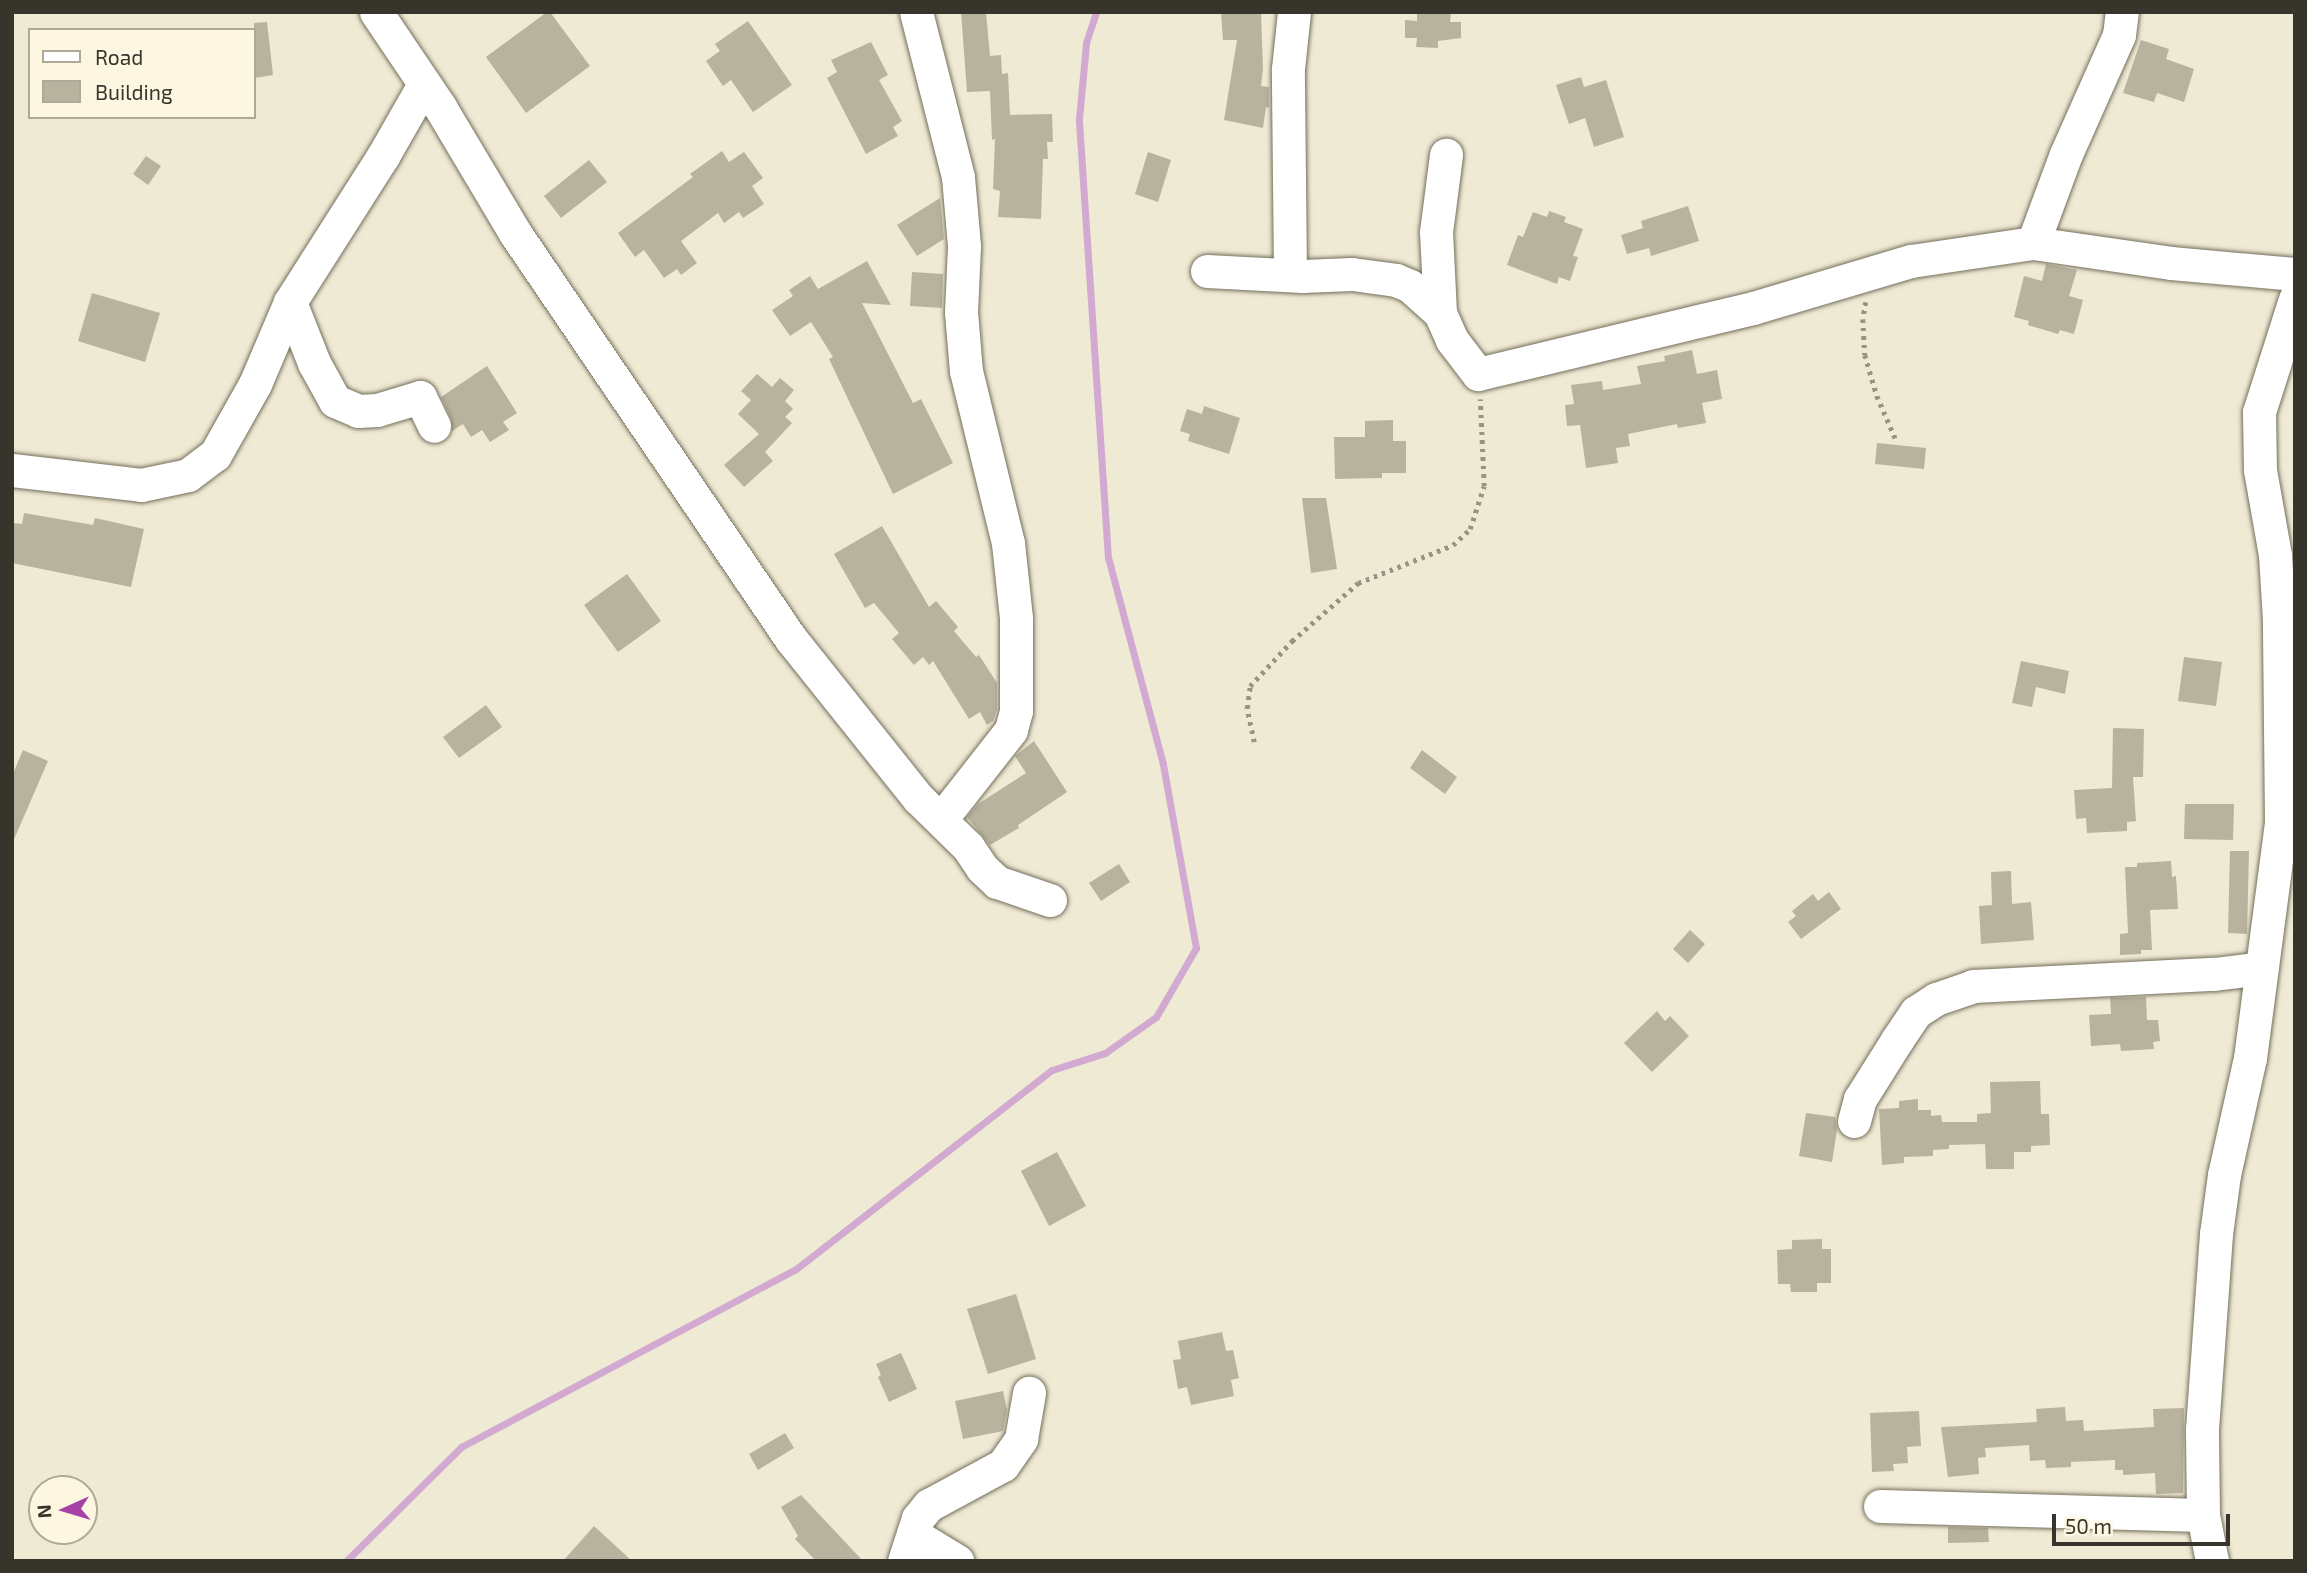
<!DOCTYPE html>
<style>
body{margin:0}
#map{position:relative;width:2307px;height:1573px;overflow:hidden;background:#efead4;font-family:"Exo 2",sans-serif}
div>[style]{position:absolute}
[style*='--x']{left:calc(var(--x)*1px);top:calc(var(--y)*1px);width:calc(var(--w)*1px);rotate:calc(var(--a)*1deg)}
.stream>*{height:7px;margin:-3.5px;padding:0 3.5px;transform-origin:3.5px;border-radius:3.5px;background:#d2a9d0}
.building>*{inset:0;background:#b8b39e}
.path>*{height:4.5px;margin-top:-2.25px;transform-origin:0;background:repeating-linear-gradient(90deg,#989485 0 3.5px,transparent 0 8.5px)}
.roads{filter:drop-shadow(0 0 2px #746f5c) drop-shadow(0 0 2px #746f5c)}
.minor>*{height:33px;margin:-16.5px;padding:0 16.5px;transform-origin:16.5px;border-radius:16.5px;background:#fff}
span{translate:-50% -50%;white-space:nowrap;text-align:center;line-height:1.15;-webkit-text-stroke:5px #fdf7e1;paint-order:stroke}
.frame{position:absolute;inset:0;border:14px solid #37342c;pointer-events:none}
.legend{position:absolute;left:28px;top:28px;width:228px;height:91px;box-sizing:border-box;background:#fdf7e1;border:2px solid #aea999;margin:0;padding:9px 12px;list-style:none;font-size:21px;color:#37342c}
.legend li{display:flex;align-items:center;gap:14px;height:35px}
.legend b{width:35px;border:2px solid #aea999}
.north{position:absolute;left:28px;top:1475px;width:70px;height:70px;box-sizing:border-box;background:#fdf7e1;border:2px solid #aea999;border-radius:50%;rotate:266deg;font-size:19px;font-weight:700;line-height:28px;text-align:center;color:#37342c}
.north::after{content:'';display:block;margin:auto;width:24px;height:32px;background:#a642a7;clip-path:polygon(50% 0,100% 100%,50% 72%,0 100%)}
.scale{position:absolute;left:2052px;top:1514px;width:178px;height:32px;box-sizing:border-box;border:4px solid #37342c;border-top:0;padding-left:9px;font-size:21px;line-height:24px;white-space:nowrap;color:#37342c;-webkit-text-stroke:5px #fdf7e1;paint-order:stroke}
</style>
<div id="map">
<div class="stream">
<i style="--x:346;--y:1561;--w:162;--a:-44.7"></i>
<i style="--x:461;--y:1447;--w:379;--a:-28"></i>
<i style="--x:796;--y:1269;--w:324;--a:-37.9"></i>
<i style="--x:1052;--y:1070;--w:56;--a:-17.8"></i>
<i style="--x:1105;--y:1053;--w:62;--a:-35.2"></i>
<i style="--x:1156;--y:1017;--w:80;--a:-59.9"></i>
<i style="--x:1196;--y:948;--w:187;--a:-100.2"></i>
<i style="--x:1163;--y:764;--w:213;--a:-104.9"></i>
<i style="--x:1108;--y:558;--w:440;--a:-93.8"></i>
<i style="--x:1079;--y:119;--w:76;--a:-84.7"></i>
<i style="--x:1086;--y:43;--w:33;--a:-72"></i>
</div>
<div class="building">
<i style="clip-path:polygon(547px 12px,550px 12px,590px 66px,526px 113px,486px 57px)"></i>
<i style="clip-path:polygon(961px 12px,986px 12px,990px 56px,1001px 55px,1002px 74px,1008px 73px,1010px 115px,1052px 114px,1053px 142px,1047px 142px,1048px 159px,1043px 159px,1041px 219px,998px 217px,1000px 191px,993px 189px,995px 139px,992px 140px,990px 91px,967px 92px)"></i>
<i style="clip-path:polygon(1221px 12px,1261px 12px,1263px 69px,1261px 86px,1269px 87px,1269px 108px,1266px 107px,1263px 128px,1224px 120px,1237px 40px,1223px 40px)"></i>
<i style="clip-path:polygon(1417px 12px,1451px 12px,1450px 22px,1461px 22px,1461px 38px,1438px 41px,1438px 48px,1416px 47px,1417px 38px,1405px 38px,1405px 20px,1417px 21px)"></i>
<i style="clip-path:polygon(748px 21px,792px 85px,753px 112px,731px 80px,723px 86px,706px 61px,720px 51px,715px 44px)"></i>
<i style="clip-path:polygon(267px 22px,273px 75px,254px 78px,254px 23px)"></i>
<i style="clip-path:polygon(2141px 40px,2169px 49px,2166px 59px,2194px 69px,2184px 102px,2157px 93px,2154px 102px,2123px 93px)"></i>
<i style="clip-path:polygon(871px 42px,888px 75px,879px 80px,902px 121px,893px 127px,898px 136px,866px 154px,827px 78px,837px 72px,831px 60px)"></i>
<i style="clip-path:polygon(1581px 77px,1584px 87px,1606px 80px,1624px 137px,1594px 147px,1585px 118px,1569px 124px,1556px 85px)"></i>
<i style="clip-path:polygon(722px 151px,729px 162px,744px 152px,763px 178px,752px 186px,764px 204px,743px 218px,739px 212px,724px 223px,718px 213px,681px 241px,697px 263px,681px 275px,677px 269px,664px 278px,644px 250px,635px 257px,618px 233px,693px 177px,690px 174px)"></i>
<i style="clip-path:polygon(1148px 152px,1171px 160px,1158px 202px,1135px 194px)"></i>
<i style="clip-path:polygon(146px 156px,161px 166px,148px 185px,133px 174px)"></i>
<i style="clip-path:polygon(589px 160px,607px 182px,561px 218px,544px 196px)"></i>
<i style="clip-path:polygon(940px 198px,944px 239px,917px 256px,897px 225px)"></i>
<i style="clip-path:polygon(1688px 206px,1699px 241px,1651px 256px,1649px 248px,1627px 254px,1621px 235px,1643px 228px,1641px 221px)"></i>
<i style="clip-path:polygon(1549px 211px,1566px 217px,1564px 222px,1583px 229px,1573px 256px,1578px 257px,1570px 281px,1559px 277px,1557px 284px,1507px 265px,1518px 235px,1523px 237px,1533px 212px,1547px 217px)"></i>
<i style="clip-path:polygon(867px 261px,891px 305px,862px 303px,913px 403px,921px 399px,953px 463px,893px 494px,829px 359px,833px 357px,811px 322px,790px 336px,772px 310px,793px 296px,789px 290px,810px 276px,818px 289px)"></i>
<i style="clip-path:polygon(2046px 264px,2077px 270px,2069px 296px,2083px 300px,2074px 334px,2060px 330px,2058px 334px,2028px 325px,2029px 321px,2014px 317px,2024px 276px,2042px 281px)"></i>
<i style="clip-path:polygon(912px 272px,943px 274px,942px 308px,910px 306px)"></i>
<i style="clip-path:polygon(92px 293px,160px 313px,145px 362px,78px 341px)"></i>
<i style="clip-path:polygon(1692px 350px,1697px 374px,1717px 370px,1722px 399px,1702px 403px,1706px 423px,1678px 428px,1677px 424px,1628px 434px,1630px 446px,1616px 448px,1618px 463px,1586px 468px,1580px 425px,1567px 426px,1565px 405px,1574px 404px,1571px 385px,1602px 381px,1603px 390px,1641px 384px,1637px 366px,1665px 361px,1664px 356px)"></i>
<i style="clip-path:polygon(487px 366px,517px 413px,503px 422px,509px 430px,490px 442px,482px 430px,471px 437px,463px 424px,452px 431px,451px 418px,441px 397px)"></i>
<i style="clip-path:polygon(757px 374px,772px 387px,780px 378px,794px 390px,785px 401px,793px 409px,785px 417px,792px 423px,765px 452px,773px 461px,744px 487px,724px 465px,759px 434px,738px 414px,751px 400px,741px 391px)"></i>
<i style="clip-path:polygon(1204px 406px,1240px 418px,1229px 454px,1188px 441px,1190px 434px,1180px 431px,1187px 409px,1202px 414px)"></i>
<i style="clip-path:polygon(1393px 420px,1393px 441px,1406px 441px,1406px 473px,1382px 473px,1382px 478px,1335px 479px,1334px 437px,1365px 437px,1365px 421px)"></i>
<i style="clip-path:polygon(1877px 443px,1926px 448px,1924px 469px,1875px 464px)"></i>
<i style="clip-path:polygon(1302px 498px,1326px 498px,1337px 569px,1311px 573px)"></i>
<i style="clip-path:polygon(24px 513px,93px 525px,95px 518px,144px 529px,131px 587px,12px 563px,12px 523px,22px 524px)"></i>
<i style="clip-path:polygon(882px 526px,929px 607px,936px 601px,958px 627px,954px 631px,976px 657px,979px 655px,997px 683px,997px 709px,993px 721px,987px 725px,980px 712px,969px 719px,933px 661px,929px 665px,923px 657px,914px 665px,892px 639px,899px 633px,874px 603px,865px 608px,834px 554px)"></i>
<i style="clip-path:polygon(627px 574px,661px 621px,618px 652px,584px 605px)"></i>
<i style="clip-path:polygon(2184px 657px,2222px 662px,2216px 706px,2178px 701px)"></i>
<i style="clip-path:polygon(2021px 661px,2069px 671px,2065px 694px,2036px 687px,2032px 707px,2012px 703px)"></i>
<i style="clip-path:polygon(486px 705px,502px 727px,459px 758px,443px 737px)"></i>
<i style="clip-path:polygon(2113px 728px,2144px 729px,2143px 777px,2133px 777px,2136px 821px,2127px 822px,2127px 831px,2087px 833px,2086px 818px,2076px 819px,2074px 790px,2112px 788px)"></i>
<i style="clip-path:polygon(1034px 741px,1067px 792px,1018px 825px,1019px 828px,990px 845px,967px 817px,978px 804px,1026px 773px,1015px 756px)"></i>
<i style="clip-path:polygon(23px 750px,48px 761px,12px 844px,12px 776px)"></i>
<i style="clip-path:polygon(1422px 750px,1457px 777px,1445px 794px,1410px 768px)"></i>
<i style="clip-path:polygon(2185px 804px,2234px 804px,2233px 840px,2184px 839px)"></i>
<i style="clip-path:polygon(2230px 851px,2249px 851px,2247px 934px,2228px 933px)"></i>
<i style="clip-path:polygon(2171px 861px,2172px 877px,2176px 876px,2178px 909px,2150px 910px,2152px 950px,2141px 950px,2141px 954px,2120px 955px,2120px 934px,2128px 933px,2125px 867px,2137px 867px,2137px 863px)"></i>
<i style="clip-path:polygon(1119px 864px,1130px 882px,1101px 901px,1089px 883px)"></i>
<i style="clip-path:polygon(2011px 871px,2012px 904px,2031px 902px,2034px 940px,1981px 944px,1979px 906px,1992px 905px,1991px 872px)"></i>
<i style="clip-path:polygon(1829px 892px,1841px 909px,1801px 939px,1788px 922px,1796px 916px,1792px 911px,1813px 894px,1818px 901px)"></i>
<i style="clip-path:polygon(1690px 930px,1705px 944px,1688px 963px,1673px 949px)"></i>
<i style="clip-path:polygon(2146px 997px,2147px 1020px,2158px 1020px,2160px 1041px,2153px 1042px,2154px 1049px,2121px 1051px,2120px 1044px,2091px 1046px,2089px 1015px,2111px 1014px,2110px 998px)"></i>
<i style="clip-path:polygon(1657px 1011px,1665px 1021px,1670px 1016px,1689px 1036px,1652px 1072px,1624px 1043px)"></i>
<i style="clip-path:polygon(2040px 1081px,2041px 1114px,2049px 1114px,2050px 1145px,2031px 1146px,2031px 1152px,2014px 1152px,2014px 1169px,1986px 1169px,1985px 1144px,1949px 1145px,1949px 1149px,1933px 1150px,1933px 1156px,1904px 1157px,1904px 1163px,1882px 1165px,1879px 1109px,1899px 1108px,1899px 1101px,1918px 1099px,1918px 1110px,1931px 1110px,1931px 1116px,1941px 1115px,1942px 1122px,1977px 1122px,1977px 1114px,1991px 1113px,1990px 1082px)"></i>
<i style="clip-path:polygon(1806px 1113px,1835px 1117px,1837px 1130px,1832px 1162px,1799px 1156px)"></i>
<i style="clip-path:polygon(1057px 1152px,1086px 1206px,1049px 1226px,1021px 1171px)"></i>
<i style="clip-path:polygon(1822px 1239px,1822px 1249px,1831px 1249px,1831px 1283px,1817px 1283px,1817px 1292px,1791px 1292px,1790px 1284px,1778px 1284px,1777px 1250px,1792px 1249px,1792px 1240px)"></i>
<i style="clip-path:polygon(1016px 1294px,1036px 1359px,988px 1374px,967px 1309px)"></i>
<i style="clip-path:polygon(1222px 1332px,1226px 1351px,1233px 1350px,1239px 1378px,1231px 1380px,1234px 1396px,1191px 1405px,1187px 1387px,1178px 1389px,1173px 1360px,1181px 1359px,1178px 1341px)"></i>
<i style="clip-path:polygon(901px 1353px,917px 1389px,889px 1402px,878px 1377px,881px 1375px,876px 1364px)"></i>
<i style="clip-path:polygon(1003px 1391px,1007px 1410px,1003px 1431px,963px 1439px,955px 1401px)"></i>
<i style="clip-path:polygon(2065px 1407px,2066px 1421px,2083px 1420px,2084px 1431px,2154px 1427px,2153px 1409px,2184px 1408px,2183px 1493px,2156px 1494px,2155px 1473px,2123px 1475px,2123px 1470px,2115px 1470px,2115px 1460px,2071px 1462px,2071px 1467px,2046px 1468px,2045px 1460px,2030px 1461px,2029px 1445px,1985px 1448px,1986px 1457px,1978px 1458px,1979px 1474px,1948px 1477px,1941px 1427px,2037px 1422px,2036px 1409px)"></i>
<i style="clip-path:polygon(1919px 1411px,1921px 1446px,1907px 1447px,1908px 1463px,1893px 1464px,1894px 1471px,1872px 1472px,1870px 1413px)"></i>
<i style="clip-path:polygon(785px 1433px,794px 1448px,758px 1470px,749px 1454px)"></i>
<i style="clip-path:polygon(801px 1495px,863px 1561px,816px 1561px,795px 1539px,798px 1536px,781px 1507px)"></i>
<i style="clip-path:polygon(594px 1526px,632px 1561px,563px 1561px)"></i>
<i style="clip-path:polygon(1948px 1527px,1988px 1528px,1989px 1542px,1948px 1543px)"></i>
</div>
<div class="path">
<i style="--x:1866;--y:302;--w:17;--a:100"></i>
<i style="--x:1863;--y:319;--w:36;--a:87"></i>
<i style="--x:1865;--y:355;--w:43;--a:73.7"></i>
<i style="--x:1877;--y:396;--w:50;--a:66.5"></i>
<i style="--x:1254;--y:742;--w:35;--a:-102"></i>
<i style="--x:1247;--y:708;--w:22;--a:-82"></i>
<i style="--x:1250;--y:686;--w:62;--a:-47"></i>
<i style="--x:1292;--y:641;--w:88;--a:-41.3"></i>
<i style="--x:1358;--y:583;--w:102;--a:-21.8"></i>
<i style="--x:1453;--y:545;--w:23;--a:-43"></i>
<i style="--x:1470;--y:529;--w:45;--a:-72"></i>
<i style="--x:1484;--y:486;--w:87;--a:-92.6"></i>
</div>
<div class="roads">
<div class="minor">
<i style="--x:376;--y:12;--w:115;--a:56"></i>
<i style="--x:440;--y:107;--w:147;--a:59.2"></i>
<i style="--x:515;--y:233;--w:491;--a:55.8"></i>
<i style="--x:791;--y:639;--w:203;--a:51.4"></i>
<i style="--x:918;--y:798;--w:70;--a:44.4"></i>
<i style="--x:968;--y:847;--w:25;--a:56"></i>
<i style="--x:982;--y:868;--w:21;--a:43"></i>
<i style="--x:997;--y:882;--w:56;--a:18.8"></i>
<i style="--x:916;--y:12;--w:170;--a:75.7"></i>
<i style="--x:958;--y:177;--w:69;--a:85"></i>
<i style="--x:964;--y:246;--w:66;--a:92.6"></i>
<i style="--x:961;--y:312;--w:59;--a:85.2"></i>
<i style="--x:966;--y:371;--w:177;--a:76.3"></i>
<i style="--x:1008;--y:543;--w:75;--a:83.9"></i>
<i style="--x:1016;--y:618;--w:93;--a:90"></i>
<i style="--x:1016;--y:711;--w:20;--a:105"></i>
<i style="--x:1011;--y:730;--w:112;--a:128.1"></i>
<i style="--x:2033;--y:243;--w:95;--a:-69.7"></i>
<i style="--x:2066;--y:154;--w:130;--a:-66"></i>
<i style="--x:2119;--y:35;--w:23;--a:-83"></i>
<i style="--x:1207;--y:271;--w:95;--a:3"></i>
<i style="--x:1302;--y:276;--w:50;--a:-2.3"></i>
<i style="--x:1352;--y:274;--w:44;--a:7.8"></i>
<i style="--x:1396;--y:280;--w:15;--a:23"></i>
<i style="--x:1410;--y:286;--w:40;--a:42"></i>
<i style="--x:1440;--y:313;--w:30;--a:66"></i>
<i style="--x:1452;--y:340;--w:43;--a:52.6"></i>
<i style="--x:1478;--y:374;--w:283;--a:-13.5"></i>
<i style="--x:1753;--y:308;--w:165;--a:-16.6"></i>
<i style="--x:1911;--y:261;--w:123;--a:-8.4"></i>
<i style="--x:2033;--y:243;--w:139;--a:8.2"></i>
<i style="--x:2171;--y:263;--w:124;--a:5.1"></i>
<i style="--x:1290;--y:275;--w:206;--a:-90.6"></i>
<i style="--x:1288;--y:69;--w:57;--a:-84"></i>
<i style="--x:290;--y:302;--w:66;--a:68.5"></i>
<i style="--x:314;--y:363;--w:43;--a:61.1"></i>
<i style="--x:335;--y:401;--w:25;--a:23"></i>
<i style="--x:358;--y:411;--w:19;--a:-3"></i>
<i style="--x:377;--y:410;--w:45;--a:-16.8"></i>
<i style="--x:420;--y:397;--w:32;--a:64"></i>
<i style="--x:1440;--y:313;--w:81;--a:-92.8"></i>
<i style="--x:1436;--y:232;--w:78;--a:-82.6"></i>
<i style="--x:12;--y:470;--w:130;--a:6.6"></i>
<i style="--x:141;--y:485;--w:48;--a:-12"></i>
<i style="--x:188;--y:475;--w:34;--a:-37"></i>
<i style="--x:215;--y:455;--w:81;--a:-60.6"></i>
<i style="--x:255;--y:384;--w:89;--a:-66.9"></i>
<i style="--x:290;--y:302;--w:173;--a:-57.5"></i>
<i style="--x:383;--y:156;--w:83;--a:-60.3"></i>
<i style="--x:1854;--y:1121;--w:23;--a:-75"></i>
<i style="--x:1860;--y:1099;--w:70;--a:-57.9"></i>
<i style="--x:1897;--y:1040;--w:34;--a:-56"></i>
<i style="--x:1916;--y:1012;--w:24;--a:-33"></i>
<i style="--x:1936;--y:999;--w:39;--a:-19"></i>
<i style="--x:1973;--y:986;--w:241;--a:-2.9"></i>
<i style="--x:2214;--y:974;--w:48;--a:-7.1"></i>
<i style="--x:1880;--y:1506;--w:323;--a:1.6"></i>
<i style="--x:913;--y:1534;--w:52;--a:31.5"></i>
<i style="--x:904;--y:1561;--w:45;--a:-72"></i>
<i style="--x:918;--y:1518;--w:17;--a:-50"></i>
<i style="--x:929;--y:1505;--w:84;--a:-28.4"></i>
<i style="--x:1003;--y:1465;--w:32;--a:-55"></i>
<i style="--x:1021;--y:1439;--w:47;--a:-80.1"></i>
<i style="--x:2212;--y:1561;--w:47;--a:-101.1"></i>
<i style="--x:2203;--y:1515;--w:86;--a:-90.7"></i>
<i style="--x:2202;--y:1429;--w:196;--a:-85.9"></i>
<i style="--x:2216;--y:1234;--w:60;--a:-82.3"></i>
<i style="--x:2224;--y:1175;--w:120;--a:-77.5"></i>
<i style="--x:2250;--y:1058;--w:238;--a:-82.5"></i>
<i style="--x:2281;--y:822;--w:202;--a:-90.6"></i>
<i style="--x:2279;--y:620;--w:65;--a:-93.5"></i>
<i style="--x:2275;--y:555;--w:86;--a:-100"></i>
<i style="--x:2260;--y:470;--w:58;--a:-91"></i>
<i style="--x:2259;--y:412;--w:119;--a:-72.3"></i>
</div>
</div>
<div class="frame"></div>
<ul class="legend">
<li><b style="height:9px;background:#fff"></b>Road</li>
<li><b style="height:19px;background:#b8b39e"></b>Building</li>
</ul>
<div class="north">N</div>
<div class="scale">50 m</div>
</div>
